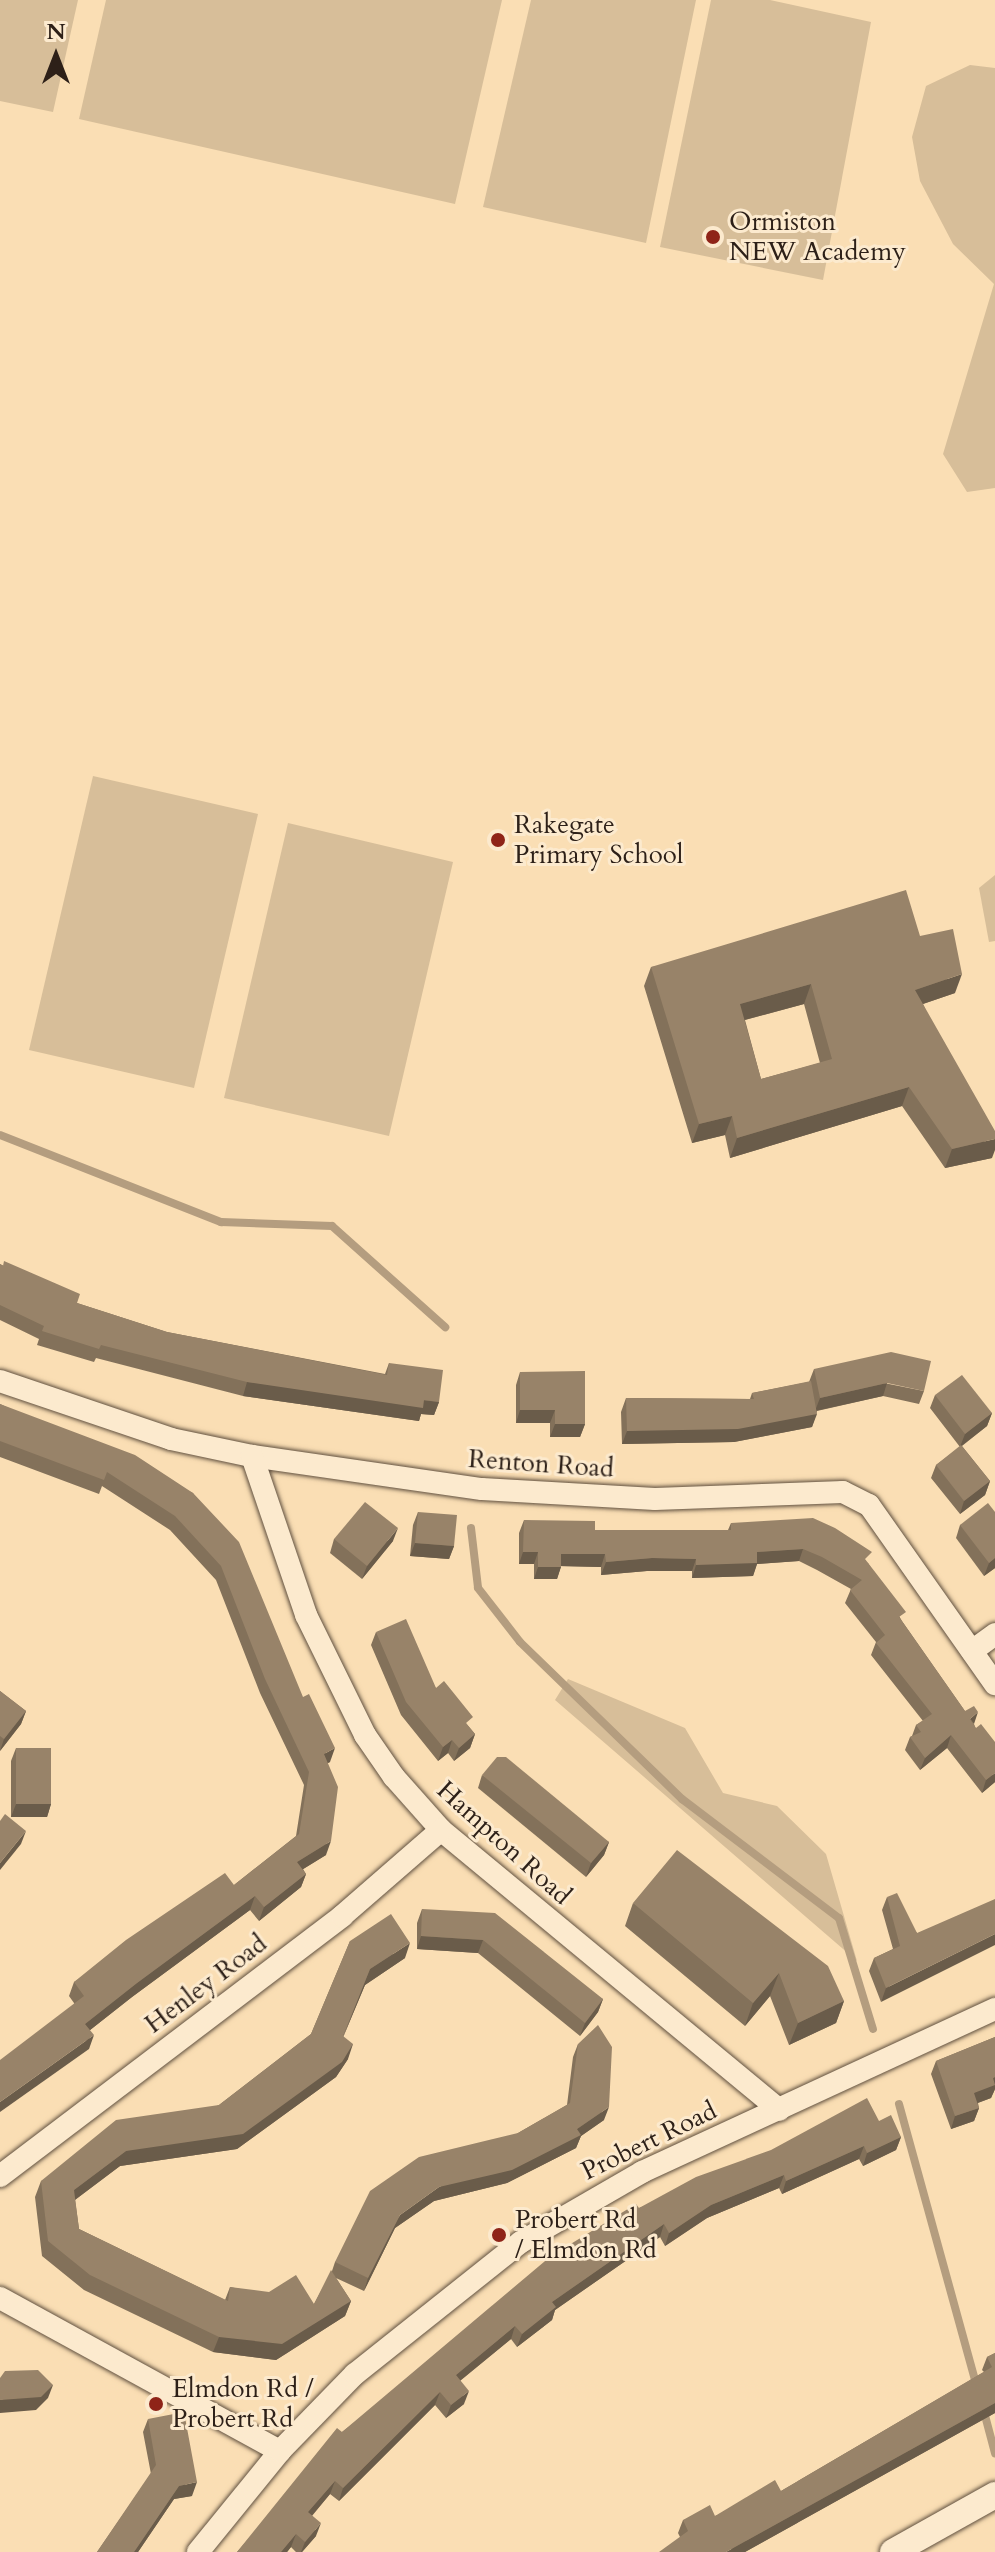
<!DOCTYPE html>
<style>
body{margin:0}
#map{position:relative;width:995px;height:2552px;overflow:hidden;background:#fadeb4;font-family:Cardo,serif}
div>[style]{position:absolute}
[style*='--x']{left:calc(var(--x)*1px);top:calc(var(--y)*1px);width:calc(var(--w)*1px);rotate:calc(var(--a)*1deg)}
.green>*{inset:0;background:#d7be99}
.stream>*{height:8px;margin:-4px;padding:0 4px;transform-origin:4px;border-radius:4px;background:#b49d7f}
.roads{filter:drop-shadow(0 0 2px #60503f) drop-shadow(0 0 2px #60503f)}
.minor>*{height:22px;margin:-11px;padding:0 11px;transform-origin:11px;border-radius:11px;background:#fceace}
.tertiary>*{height:26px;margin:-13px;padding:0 13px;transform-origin:13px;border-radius:13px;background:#fceace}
.wall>*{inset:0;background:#83715a}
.shaded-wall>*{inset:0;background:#6a5c4a}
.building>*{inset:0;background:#988369}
.dots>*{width:22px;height:22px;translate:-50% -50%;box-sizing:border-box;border:4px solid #fceace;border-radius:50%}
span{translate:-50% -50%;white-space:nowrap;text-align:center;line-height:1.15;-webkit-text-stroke:6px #fceace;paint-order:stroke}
.poi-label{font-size:26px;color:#2d2018}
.left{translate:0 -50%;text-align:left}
.street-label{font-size:26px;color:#2d2018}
.north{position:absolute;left:16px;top:16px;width:80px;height:80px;-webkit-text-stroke:6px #fceace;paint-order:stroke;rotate:0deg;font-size:22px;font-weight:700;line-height:32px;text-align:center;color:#2d2018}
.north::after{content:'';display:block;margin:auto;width:28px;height:36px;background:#2d2018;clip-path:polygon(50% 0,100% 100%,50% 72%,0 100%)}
</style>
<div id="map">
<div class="green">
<i style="clip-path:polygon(0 0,78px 0,53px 112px,0 101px)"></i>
<i style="clip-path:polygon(106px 0,502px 0,455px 204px,79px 119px)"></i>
<i style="clip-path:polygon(531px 0,696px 0,646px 243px,483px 207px)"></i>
<i style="clip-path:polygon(711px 0,770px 0,871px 22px,823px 280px,660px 247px)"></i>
<i style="clip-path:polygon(970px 65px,995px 68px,995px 488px,967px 492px,943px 454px,994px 284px,953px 244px,920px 181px,912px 137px,926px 86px)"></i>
<i style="clip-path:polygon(93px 776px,258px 814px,194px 1088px,29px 1050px)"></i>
<i style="clip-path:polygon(288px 823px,453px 862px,389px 1136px,224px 1098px)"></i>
<i style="clip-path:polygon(995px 875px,995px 941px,989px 942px,979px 888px)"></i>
<i style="clip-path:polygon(568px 1679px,685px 1728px,723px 1793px,777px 1806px,826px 1854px,857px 1961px,555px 1700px)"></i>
</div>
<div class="stream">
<i style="--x:0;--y:1135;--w:238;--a:21.5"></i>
<i style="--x:221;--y:1222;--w:111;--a:2.1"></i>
<i style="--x:332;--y:1226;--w:152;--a:41.8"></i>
<i style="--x:471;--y:1528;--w:60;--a:83.3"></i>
<i style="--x:478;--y:1588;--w:68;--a:52.1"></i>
<i style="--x:520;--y:1642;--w:226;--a:44.1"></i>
<i style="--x:682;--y:1799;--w:197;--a:37.2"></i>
<i style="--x:839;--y:1918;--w:116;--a:73"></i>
<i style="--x:899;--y:2104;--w:294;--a:74.6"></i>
<i style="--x:983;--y:2408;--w:47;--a:75.1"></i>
</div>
<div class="roads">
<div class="minor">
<i style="--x:0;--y:1381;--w:181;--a:18.7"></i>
<i style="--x:171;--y:1439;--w:83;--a:11.9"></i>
<i style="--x:252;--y:1456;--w:232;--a:8.2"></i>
<i style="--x:482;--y:1489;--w:173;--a:3.3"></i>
<i style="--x:655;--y:1499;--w:188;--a:-2.1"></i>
<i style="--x:843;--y:1492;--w:29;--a:27"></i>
<i style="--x:869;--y:1505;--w:219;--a:54.9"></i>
<i style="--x:252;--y:1456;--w:168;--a:71.2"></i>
<i style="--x:306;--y:1615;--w:134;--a:63.8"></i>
<i style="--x:365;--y:1735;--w:51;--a:55.4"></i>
<i style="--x:394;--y:1777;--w:71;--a:48.4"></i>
<i style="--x:441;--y:1830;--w:439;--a:39.6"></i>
<i style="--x:972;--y:1651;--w:29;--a:-36"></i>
<i style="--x:0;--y:2176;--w:430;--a:-37.2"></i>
<i style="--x:342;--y:1916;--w:131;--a:-41"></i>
<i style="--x:0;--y:2298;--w:319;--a:28.7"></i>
<i style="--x:198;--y:2552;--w:130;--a:-50.9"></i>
<i style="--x:280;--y:2451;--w:107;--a:-45.8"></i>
<i style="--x:355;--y:2374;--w:212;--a:-38.5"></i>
<i style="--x:521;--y:2242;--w:140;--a:-30"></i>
<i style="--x:642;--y:2172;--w:389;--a:-24.8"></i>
</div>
<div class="tertiary">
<i style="--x:893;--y:2552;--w:117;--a:-29.2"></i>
</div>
</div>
<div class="wall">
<i style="clip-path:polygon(evenodd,920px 936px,955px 993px,923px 1004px,992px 1158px,945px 1168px,902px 1106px,730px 1158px,725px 1135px,692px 1143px,644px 986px,651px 967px,920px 936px,804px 1004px,820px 1063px,761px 1079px,745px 1020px,804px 1004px)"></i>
<i style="clip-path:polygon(0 1264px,77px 1303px,167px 1332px,385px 1374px,389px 1363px,439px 1402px,434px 1415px,421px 1414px,419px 1421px,243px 1396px,96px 1358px,94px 1362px,37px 1345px,39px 1339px,0 1320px)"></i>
<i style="clip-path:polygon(814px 1369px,924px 1391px,919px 1404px,883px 1396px,817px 1411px,812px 1427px,734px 1442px,622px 1444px,621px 1412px,626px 1398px,750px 1399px,752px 1393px,809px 1382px)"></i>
<i style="clip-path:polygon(520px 1372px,585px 1424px,580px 1437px,550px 1437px,550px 1423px,516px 1423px,516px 1385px)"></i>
<i style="clip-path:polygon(935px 1395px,992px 1413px,987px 1426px,962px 1446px,990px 1481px,985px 1495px,960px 1514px,931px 1478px,936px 1465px,960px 1447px,930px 1408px)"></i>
<i style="clip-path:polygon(0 1404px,193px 1493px,330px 1762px,328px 1763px,326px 1855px,303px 1869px,306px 1874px,301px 1887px,259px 1921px,250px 1910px,132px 1997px,90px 2030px,89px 2049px,74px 2003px,69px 1996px,74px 1982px,234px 1885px,296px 1836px,304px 1785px,260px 1693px,216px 1580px,170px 1530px,102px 1486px,99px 1494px,0 1457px)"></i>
<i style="clip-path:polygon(418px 1512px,454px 1546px,449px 1559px,410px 1556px,413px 1525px)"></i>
<i style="clip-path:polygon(995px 1512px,995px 1568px,984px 1576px,956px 1538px,960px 1525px)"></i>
<i style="clip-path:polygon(524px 1520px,595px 1530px,728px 1530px,731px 1523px,868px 1563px,902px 1621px,974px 1724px,995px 1782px,982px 1793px,947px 1748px,920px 1770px,905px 1750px,910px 1737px,912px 1736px,916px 1725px,923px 1721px,871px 1655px,876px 1642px,845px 1603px,851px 1589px,817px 1570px,799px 1561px,757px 1564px,753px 1576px,692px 1578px,692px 1571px,647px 1571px,601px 1575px,601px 1567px,561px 1566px,557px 1579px,534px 1579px,534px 1564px,519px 1564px,519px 1533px)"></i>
<i style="clip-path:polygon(334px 1539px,393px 1541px,362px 1579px,330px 1553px)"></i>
<i style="clip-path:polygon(376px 1632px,436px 1688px,475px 1734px,470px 1748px,454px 1761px,448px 1753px,438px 1761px,401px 1715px,371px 1645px)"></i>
<i style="clip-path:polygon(0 1691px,26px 1711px,21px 1724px,0 1751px)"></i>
<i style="clip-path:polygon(16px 1748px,51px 1804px,47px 1817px,11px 1817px,11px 1761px)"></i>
<i style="clip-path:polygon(482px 1775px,609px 1842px,604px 1855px,586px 1877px,478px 1788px)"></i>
<i style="clip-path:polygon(887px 1897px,917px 1933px,881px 2002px,869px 1971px,874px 1958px,893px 1949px,882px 1910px)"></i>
<i style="clip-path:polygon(633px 1903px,844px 2001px,836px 2023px,789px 2045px,770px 1996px,745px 2026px,625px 1926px)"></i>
<i style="clip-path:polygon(422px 1909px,603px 1999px,598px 2012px,580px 2036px,478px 1953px,417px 1949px,417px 1923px)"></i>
<i style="clip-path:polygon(350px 1941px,405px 1958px,365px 1985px,343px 2037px,348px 2059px,336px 2077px,237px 2149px,120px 2166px,75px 2200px,79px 2229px,225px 2300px,230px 2287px,314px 2304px,332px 2271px,335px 2262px,518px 2133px,567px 2105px,573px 2057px,578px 2044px,604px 2120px,581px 2136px,576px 2148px,507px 2183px,434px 2201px,395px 2228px,364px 2291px,336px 2278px,351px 2301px,345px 2316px,276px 2360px,213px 2352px,84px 2290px,42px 2256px,35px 2197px,41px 2181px,219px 2105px,311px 2034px)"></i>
<i style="clip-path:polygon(995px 2037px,995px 2089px,991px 2098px,978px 2103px,979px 2108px,974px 2121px,951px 2129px,931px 2074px,936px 2061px)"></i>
<i style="clip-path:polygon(879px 2121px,901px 2137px,896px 2150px,863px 2166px,859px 2159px,782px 2194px,779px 2188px,707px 2218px,665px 2246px,660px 2237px,555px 2310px,552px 2320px,517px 2347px,511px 2339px,460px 2381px,464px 2404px,446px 2418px,435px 2405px,339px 2501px,330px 2494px,312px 2516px,316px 2536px,302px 2552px,296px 2552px,291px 2547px,287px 2552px,237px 2552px,342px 2432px,639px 2208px)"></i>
<i style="clip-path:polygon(995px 2353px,995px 2413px,745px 2552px,680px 2537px,678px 2533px,683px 2520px,715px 2516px,781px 2491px,984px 2372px,982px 2370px,987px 2357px)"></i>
<i style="clip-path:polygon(148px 2419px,192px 2496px,174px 2499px,138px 2552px,97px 2552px,151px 2474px,143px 2432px)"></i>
</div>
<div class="shaded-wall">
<i style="clip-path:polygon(962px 974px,955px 993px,908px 1009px,915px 990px)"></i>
<i style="clip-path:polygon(811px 984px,804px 1004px,733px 1023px,740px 1004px)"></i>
<i style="clip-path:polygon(909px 1087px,902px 1106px,730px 1158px,737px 1138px)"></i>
<i style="clip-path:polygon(732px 1116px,725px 1135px,692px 1143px,699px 1124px)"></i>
<i style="clip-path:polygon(995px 1139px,995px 1150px,992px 1158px,945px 1168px,952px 1149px)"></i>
<i style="clip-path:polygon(247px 1382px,439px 1402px,434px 1415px,421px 1414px,419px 1421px,243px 1396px)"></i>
<i style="clip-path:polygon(887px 1383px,883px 1396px,815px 1411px,820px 1398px)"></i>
<i style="clip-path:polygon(520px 1410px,555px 1410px,550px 1423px,516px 1423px)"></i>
<i style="clip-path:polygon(992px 1413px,987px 1426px,960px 1447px,965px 1434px)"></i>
<i style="clip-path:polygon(817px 1414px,812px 1427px,734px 1442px,622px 1444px,627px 1431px)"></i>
<i style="clip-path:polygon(555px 1424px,585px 1424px,580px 1437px,550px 1437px)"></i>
<i style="clip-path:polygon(990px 1481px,985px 1495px,960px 1514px,964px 1501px)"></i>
<i style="clip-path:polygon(398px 1528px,393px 1541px,362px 1579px,367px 1566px)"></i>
<i style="clip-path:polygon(415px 1543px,454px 1546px,449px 1559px,410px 1556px)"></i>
<i style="clip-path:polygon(803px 1549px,799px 1561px,757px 1564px,753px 1576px,692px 1578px,696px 1565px,757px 1552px)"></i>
<i style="clip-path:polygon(523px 1552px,538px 1552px,534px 1564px,519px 1564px)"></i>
<i style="clip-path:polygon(561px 1554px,605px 1554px,601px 1567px,557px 1566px)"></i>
<i style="clip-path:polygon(652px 1558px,696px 1559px,692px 1571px,647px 1571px,601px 1575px,606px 1562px)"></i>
<i style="clip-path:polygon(995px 1558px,995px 1568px,984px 1576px,989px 1563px)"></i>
<i style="clip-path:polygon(538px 1567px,561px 1567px,557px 1579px,534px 1579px)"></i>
<i style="clip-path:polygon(26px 1711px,21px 1724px,0 1751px,4px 1739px)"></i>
<i style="clip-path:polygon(978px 1712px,974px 1724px,970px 1719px)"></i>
<i style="clip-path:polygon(475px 1734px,470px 1748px,454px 1761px,459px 1748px)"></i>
<i style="clip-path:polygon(951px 1735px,947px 1748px,920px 1770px,925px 1758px)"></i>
<i style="clip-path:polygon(452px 1740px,448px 1753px,438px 1761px,443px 1747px)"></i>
<i style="clip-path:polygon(335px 1748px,330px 1762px,319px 1767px,324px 1754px)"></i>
<i style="clip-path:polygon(995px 1773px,995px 1782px,982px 1793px,986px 1780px)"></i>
<i style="clip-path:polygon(16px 1804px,51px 1804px,47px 1817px,11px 1817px)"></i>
<i style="clip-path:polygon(26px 1831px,21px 1844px,0 1870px,0 1863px)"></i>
<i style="clip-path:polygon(331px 1841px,326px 1855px,292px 1876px,297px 1862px)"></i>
<i style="clip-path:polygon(609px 1842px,604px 1855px,586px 1877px,591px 1863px)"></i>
<i style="clip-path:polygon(306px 1874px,301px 1887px,259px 1921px,264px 1907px)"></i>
<i style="clip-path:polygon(255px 1896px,250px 1910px,132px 1997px,80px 2038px,85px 2024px,137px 1983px)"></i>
<i style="clip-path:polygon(995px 1934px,995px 1945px,881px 2002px,886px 1988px)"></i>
<i style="clip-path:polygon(421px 1936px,483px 1940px,478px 1953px,417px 1949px)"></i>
<i style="clip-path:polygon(410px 1943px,405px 1958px,365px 1985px,337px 2052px,370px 1969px)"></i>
<i style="clip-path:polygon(779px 1973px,770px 1996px,745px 2026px,753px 2003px)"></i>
<i style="clip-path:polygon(603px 1999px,598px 2012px,580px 2036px,585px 2023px)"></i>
<i style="clip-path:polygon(844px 2001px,836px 2023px,789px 2045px,798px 2023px)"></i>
<i style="clip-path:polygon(94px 2035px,89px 2049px,0 2112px,0 2102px)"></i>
<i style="clip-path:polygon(353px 2044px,348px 2059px,336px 2077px,237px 2149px,120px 2166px,68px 2205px,74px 2190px,126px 2151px)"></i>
<i style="clip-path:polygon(995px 2077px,995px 2089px,991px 2098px,969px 2106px,974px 2093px)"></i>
<i style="clip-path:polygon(609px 2107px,604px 2120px,581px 2136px,576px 2148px,507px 2183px,434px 2201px,395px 2228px,364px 2291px,368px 2278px,400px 2215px,439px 2187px,577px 2129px)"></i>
<i style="clip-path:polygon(979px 2108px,974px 2121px,951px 2129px,955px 2116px)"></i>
<i style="clip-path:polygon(901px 2137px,896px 2150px,863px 2166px,867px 2153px)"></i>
<i style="clip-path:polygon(864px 2146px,859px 2159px,782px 2194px,786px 2181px)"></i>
<i style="clip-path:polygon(784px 2175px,779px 2188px,707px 2218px,665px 2246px,669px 2233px,711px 2205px)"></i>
<i style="clip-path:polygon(664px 2224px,660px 2237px,555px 2310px,552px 2320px,517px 2347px,522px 2334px,552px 2302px)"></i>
<i style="clip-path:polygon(351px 2301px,345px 2316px,276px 2360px,213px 2352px,219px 2337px)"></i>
<i style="clip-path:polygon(515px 2326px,511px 2339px,451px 2388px,456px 2375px)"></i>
<i style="clip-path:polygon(53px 2385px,48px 2398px,36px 2410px,0 2413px,0 2400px)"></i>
<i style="clip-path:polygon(469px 2391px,464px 2404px,446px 2418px,451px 2405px)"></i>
<i style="clip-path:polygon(440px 2392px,435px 2405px,339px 2501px,343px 2488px)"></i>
<i style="clip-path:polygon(995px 2403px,995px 2413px,745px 2552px,726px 2552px)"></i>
<i style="clip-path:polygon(335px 2481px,330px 2494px,303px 2526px,308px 2512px)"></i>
<i style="clip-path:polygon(197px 2482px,192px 2496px,174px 2499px,138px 2552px,134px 2552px,179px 2486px)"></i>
<i style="clip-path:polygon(321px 2523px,316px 2536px,302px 2552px,301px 2552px,305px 2542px)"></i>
<i style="clip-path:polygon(296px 2534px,291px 2547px,287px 2552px,281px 2552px)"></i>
</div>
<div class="building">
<i style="clip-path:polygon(evenodd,906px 890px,920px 936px,953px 929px,962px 974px,915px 990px,995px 1131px,995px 1139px,952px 1149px,909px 1087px,737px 1138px,732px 1116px,699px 1124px,651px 967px,906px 890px,811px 984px,832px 1059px,761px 1079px,740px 1004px,811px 984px)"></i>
<i style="clip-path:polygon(4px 1261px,80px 1294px,77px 1303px,167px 1332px,387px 1375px,389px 1363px,443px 1370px,439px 1402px,424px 1400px,423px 1408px,247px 1382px,101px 1345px,99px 1349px,42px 1331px,44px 1326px,0 1305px,0 1264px,3px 1266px)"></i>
<i style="clip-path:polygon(891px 1352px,931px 1361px,924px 1391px,887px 1383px,820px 1398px,814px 1369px)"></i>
<i style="clip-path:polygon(585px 1371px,585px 1424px,555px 1424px,555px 1410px,520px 1410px,520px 1372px)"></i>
<i style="clip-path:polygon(962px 1375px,992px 1413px,965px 1434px,935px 1395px)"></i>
<i style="clip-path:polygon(811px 1381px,817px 1414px,738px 1429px,627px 1431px,626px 1398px,754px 1399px,752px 1393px)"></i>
<i style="clip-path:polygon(0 1404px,135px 1455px,193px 1493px,239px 1542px,303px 1697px,309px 1694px,335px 1748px,324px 1754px,338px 1787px,331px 1841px,297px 1862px,306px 1874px,264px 1907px,255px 1896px,137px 1983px,85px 2024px,94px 2035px,0 2102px,0 2060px,84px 1996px,74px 1982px,126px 1940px,225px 1873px,234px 1885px,299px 1834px,309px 1772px,265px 1679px,221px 1566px,175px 1516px,107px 1472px,104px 1480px,0 1441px)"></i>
<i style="clip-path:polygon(961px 1445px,990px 1481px,964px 1501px,936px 1465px)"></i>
<i style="clip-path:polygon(365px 1502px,398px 1528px,367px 1566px,334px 1539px)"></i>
<i style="clip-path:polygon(988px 1503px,995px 1512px,995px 1558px,989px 1563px,960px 1525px)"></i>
<i style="clip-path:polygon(418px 1512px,457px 1515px,454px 1546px,415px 1543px)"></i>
<i style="clip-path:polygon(813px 1518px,835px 1528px,872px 1552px,865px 1559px,906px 1612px,899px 1617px,965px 1711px,974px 1706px,978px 1712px,970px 1719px,976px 1728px,981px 1724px,995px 1742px,995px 1773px,986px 1780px,951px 1735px,925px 1758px,910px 1737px,921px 1732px,916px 1725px,932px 1714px,876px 1643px,885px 1635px,850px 1590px,862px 1580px,822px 1557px,803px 1549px,757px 1552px,757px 1563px,696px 1565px,696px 1559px,652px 1558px,606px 1562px,605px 1554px,561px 1554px,561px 1567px,538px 1567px,538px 1552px,523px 1552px,524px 1520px,595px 1521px,595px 1530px,731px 1530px,731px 1523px)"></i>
<i style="clip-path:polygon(406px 1619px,436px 1688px,444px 1681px,473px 1717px,466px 1723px,475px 1734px,459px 1748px,452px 1740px,443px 1747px,406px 1702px,376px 1632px)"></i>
<i style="clip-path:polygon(0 1691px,26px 1711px,4px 1739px,0 1736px)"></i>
<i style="clip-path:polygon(16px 1748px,51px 1748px,51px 1804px,16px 1804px)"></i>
<i style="clip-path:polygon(497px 1757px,506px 1757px,609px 1842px,591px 1863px,482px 1775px)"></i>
<i style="clip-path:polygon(5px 1814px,26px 1831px,0 1863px,0 1821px)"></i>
<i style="clip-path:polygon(677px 1850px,828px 1966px,844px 2001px,798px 2023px,779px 1973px,753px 2003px,633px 1903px)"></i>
<i style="clip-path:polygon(897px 1893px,917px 1933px,995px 1899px,995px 1934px,886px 1988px,874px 1958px,900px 1946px,887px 1897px)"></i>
<i style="clip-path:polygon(422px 1909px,495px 1913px,603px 1999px,585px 2023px,483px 1940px,421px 1936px)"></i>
<i style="clip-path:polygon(391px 1914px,410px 1943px,370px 1969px,343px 2036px,353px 2044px,342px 2062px,243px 2134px,126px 2151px,74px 2190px,79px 2229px,228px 2301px,230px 2287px,269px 2292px,296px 2275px,314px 2304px,331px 2270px,351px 2301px,282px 2344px,219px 2337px,90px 2275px,48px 2241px,41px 2181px,116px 2120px,219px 2105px,311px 2034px,350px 1941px)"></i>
<i style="clip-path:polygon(598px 2025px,612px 2047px,609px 2107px,577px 2129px,581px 2135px,512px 2170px,439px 2187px,400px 2215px,368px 2278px,335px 2262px,370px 2191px,419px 2157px,518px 2133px,570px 2103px,578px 2044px)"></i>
<i style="clip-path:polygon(995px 2037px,995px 2077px,993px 2078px,995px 2085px,974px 2093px,979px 2108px,955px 2116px,936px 2061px)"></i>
<i style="clip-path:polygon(867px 2098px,879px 2121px,891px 2115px,901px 2137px,867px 2153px,864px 2146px,786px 2181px,784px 2175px,711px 2205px,669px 2233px,664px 2224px,552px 2302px,556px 2307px,522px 2334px,515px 2326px,456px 2375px,469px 2391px,451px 2405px,440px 2392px,343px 2488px,335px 2481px,308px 2512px,321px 2523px,305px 2542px,296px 2534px,281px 2552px,237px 2552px,337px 2428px,342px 2432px,551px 2256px,636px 2204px,639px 2208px,696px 2177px,771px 2150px)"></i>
<i style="clip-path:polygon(995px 2353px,995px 2403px,726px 2552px,659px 2552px,688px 2531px,683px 2520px,710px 2505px,715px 2516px,775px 2480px,781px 2491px,992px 2367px,987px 2357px)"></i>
<i style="clip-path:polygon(38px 2370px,53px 2385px,41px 2397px,0 2400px,0 2378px,5px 2371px)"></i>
<i style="clip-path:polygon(184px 2412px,197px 2482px,179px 2486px,134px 2552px,97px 2552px,156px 2465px,148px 2419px)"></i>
</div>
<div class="dots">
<i style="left:713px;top:237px;background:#8f2418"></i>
<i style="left:498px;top:840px;background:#8f2418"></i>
<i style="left:499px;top:2235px;background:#8f2418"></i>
<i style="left:156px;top:2404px;background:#8f2418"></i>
</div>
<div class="poi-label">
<span class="left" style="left:729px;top:237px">Ormiston<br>NEW Academy</span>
<span class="left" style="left:514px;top:840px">Rakegate<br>Primary School</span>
<span class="left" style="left:515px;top:2235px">Probert Rd<br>/ Elmdon Rd</span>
<span class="left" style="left:172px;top:2404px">Elmdon Rd /<br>Probert Rd</span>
</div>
<div class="street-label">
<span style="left:541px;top:1464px;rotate:4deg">Renton Road</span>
<span style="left:504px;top:1843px;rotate:42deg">Hampton Road</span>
<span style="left:206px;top:1984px;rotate:-37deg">Henley Road</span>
<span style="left:649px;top:2141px;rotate:-26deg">Probert Road</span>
</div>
<div class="north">N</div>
</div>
